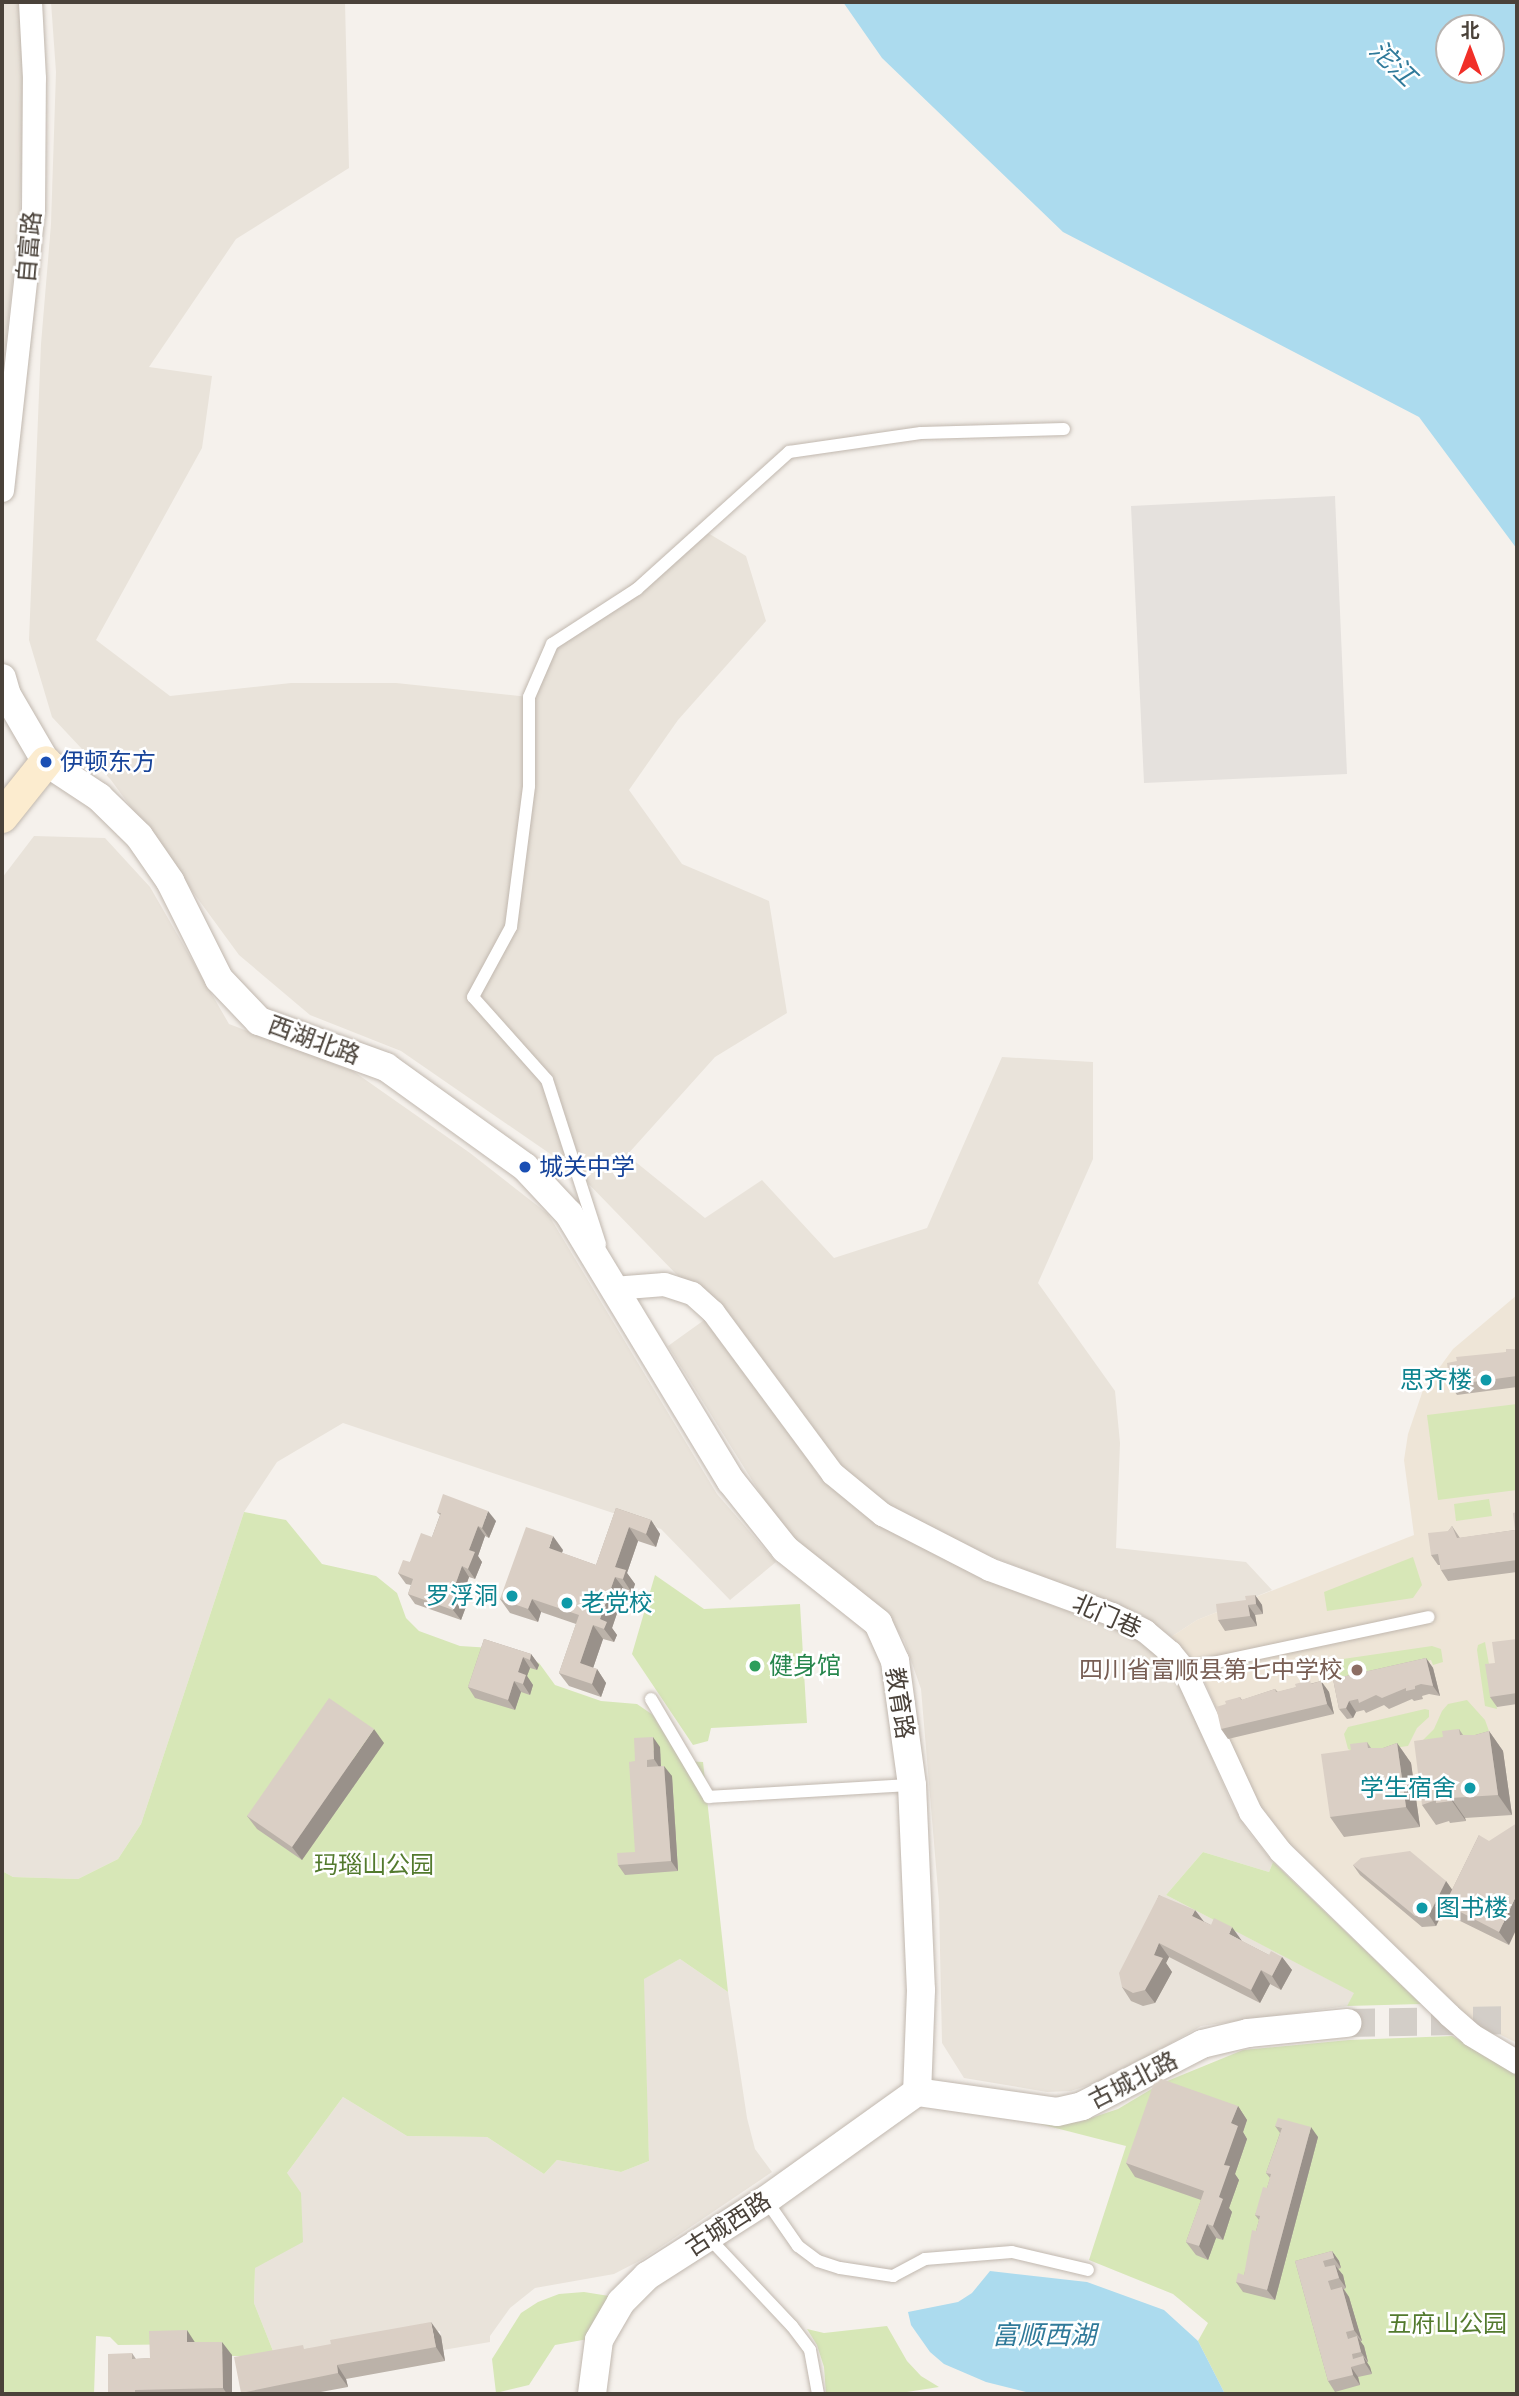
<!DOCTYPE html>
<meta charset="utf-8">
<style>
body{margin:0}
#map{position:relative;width:1519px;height:2396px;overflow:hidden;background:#f5f1ec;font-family:"PT Sans","Noto Sans SC",sans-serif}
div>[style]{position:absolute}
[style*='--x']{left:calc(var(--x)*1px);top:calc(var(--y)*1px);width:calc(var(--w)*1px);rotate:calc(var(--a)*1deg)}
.residential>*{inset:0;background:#e9e3da}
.industrial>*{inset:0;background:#e5e1dd}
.education>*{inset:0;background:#eee5d7}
.green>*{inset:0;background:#d7e7b7}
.water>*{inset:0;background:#acdbee}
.tertiary-tunnel>*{height:28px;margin-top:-14px;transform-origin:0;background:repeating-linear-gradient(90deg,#d3cec8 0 28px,transparent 0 42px)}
.roads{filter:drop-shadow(0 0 2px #c1b8af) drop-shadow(0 0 2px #c1b8af)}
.service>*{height:12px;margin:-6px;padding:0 6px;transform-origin:6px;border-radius:6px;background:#fff}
.minor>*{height:23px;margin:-11.5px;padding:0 11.5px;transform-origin:11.5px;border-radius:11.5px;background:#fff}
.tertiary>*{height:28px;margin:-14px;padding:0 14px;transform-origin:14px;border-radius:14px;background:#fff}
.secondary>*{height:32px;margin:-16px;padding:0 16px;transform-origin:16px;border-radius:16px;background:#fceccf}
.wall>*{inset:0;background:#bbb2a9}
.shaded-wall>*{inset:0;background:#99918a}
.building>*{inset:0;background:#dacfc5}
.dots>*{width:19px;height:19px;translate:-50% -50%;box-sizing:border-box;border:4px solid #fff;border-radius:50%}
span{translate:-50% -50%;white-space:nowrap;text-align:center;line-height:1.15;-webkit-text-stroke:5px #fff;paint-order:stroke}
.street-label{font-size:24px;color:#4a423a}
.transit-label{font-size:24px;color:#164399}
.left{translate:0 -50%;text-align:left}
.culture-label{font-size:24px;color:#0d838f}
.right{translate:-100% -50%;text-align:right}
.leisure-label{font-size:24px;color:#27864d}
.education-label{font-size:24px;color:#785e54}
.park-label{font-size:24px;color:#537a2e}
.water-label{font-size:26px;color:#307a9a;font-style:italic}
.frame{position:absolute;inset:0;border:4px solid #4a423a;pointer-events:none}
.north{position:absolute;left:1435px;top:14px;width:70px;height:70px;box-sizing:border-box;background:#fff;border:2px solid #b7b3b0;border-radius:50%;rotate:0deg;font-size:19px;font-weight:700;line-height:28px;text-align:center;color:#4a423a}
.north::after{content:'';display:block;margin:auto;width:24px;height:32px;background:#f12f28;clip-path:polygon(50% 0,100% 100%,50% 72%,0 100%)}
</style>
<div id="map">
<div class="residential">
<i style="clip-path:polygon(2px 2px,20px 2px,25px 77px,20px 209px,4px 362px)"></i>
<i style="clip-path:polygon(51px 2px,345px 2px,349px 168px,236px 239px,149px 367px,212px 376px,202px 448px,96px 640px,170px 696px,291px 683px,396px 683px,529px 697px,552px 644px,703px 530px,746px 556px,766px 621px,678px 720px,629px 790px,682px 864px,769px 901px,787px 1013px,715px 1057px,627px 1155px,705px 1218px,762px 1180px,834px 1258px,927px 1228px,1002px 1057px,1093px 1062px,1093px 1159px,1038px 1283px,1115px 1391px,1120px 1443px,1116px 1548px,1246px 1562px,1272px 1590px,1197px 1620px,1171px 1637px,1139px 1613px,985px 1554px,880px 1502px,832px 1473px,713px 1312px,578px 1173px,401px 1051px,310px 1015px,239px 955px,111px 780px,52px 717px,29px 640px,41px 344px,51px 224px,56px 72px)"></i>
<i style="clip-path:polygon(34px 836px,105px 838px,150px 887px,229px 1024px,353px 1071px,470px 1153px,548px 1214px,717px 1494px,776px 1562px,730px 1600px,661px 1529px,343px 1423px,277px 1462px,244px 1512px,141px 1824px,118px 1859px,78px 1879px,13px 1877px,2px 1871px,2px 878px)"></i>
<i style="clip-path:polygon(707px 1318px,773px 1403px,818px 1475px,870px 1518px,984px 1580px,1122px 1631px,1148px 1648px,1167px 1666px,1180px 1685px,1231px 1802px,1247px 1830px,1273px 1862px,1269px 1872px,1203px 1852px,1166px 1895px,1355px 1993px,1347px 2006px,1201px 2026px,1110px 2078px,1071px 2091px,1047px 2092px,964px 2078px,942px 2043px,939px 1902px,921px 1689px,904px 1640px,883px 1610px,802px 1548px,772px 1512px,668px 1346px)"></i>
<i style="clip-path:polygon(680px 1959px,728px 1992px,747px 2118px,755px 2149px,772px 2172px,643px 2259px,614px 2274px,535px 2288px,510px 2308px,490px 2336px,490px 2342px,443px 2350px,440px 2331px,275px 2356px,254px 2303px,255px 2268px,287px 2173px,343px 2097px,407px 2136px,487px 2137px,544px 2174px,557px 2160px,621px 2172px,649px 2161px,643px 1979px)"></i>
</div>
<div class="industrial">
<i style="clip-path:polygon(1335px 496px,1347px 774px,1144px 783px,1131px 506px)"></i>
</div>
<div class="education">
<i style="clip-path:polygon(1517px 1295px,1517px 2043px,1473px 2021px,1289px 1843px,1262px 1808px,1245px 1777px,1204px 1680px,1192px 1660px,1171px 1637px,1197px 1620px,1414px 1535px,1404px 1460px,1408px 1434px,1423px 1390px,1453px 1349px)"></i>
</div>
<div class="green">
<i style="clip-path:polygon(1517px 1404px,1517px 1490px,1438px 1500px,1427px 1415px)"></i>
<i style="clip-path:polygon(1489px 1499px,1492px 1516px,1456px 1521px,1454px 1504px)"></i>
<i style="clip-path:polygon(244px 1512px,286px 1520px,322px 1564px,376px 1576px,397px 1593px,406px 1618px,419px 1631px,460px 1646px,492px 1648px,539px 1663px,555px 1685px,601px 1701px,637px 1704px,653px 1715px,681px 1761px,703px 1762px,728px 1992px,680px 1959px,644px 1979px,649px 2161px,621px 2172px,557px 2160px,544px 2174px,487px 2137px,407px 2136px,343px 2097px,287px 2173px,301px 2193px,303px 2242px,255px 2268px,254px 2303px,275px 2356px,197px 2356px,196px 2344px,118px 2345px,110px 2337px,96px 2336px,94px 2394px,2px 2394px,2px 1871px,13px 1877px,78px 1879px,118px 1859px,141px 1824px)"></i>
<i style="clip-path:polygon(1413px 1557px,1422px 1585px,1413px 1598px,1327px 1611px,1324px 1592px)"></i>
<i style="clip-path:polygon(655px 1575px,704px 1609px,800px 1604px,807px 1723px,711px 1728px,708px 1741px,693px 1745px,632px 1654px)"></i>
<i style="clip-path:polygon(1485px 1642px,1497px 1709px,1485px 1706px,1477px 1650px,1478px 1645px)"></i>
<i style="clip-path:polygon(1432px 1646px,1441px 1649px,1443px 1662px,1433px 1665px,1431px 1660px,1337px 1680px,1333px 1663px,1336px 1660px)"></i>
<i style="clip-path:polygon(1467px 1700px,1485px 1720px,1489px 1731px,1482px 1735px,1423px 1740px,1434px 1729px,1442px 1711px,1448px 1704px)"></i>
<i style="clip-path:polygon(1425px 1709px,1429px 1710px,1429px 1717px,1417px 1728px,1408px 1746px,1356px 1753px,1348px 1749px,1344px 1734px,1348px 1727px)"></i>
<i style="clip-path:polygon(1203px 1852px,1269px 1872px,1273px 1862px,1421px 2004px,1347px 2006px,1354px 1993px,1166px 1895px)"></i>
<i style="clip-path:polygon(1452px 2036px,1517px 2072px,1517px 2394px,1225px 2394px,1198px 2341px,1208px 2323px,1173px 2294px,1089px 2260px,1126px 2146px,1040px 2124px,1079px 2122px,1118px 2109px,1160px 2084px,1243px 2050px,1349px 2040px)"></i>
<i style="clip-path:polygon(584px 2292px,609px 2296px,588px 2339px,555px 2345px,529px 2385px,496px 2393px,492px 2359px,521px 2313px,538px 2302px,559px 2294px)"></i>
<i style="clip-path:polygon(887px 2326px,907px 2361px,921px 2376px,939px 2387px,894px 2394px,826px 2394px,824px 2367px,817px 2345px,807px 2329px,824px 2333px)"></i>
</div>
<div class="water">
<i style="clip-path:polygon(evenodd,843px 2px,1517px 2px,1517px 549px,1419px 417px,1063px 232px,882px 58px,843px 2px,1449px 28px,1491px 28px,1491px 70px,1449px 70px,1449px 28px)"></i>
<i style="clip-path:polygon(990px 2271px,1087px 2282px,1164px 2310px,1198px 2341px,1225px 2394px,1034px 2394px,986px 2382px,944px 2364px,930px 2352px,911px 2325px,908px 2312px,958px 2302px,972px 2293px)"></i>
</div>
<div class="tertiary-tunnel">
<i style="--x:1347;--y:2023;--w:170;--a:-1"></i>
</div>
<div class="roads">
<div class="service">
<i style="--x:600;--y:1244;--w:172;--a:-107.9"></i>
<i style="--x:547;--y:1080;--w:111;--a:-131.7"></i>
<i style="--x:473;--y:997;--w:80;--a:-61.5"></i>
<i style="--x:511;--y:927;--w:142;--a:-82.7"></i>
<i style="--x:529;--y:786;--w:89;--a:-90"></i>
<i style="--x:529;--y:697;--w:58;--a:-66.5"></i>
<i style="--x:552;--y:644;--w:101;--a:-32.9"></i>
<i style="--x:637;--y:589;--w:205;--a:-42"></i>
<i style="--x:789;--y:452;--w:133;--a:-8.2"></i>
<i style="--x:921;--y:433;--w:143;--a:-1.6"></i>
<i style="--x:1184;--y:1669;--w:250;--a:-12"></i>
<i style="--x:651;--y:1699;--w:114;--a:59.4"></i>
<i style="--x:709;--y:1797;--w:203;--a:-3.4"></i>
<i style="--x:766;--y:2200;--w:56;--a:55.2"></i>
<i style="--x:798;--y:2246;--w:25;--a:37"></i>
<i style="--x:818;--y:2261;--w:23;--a:18"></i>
<i style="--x:840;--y:2268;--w:54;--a:8.6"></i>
<i style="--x:893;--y:2276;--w:36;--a:-28"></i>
<i style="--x:925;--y:2259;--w:87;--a:-4.6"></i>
<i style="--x:1012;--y:2252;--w:78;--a:13.3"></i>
<i style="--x:709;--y:2238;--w:121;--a:46.7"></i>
<i style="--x:792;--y:2326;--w:30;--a:53"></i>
<i style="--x:810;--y:2350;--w:45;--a:79.7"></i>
</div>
<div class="minor">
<i style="--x:2;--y:490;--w:282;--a:-83.7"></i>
<i style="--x:33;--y:210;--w:132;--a:-89.6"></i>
<i style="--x:34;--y:78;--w:76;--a:-93"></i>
<i style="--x:613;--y:1288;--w:51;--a:-4.5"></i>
<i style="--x:664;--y:1284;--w:29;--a:18"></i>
<i style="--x:692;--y:1293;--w:28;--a:42"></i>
<i style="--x:713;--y:1312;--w:200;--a:53.5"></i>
<i style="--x:832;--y:1473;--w:65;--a:39.4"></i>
<i style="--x:882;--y:1514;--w:120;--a:27.2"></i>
<i style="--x:989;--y:1569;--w:131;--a:20.1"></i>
<i style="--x:1112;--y:1614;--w:37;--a:27"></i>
<i style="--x:1145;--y:1631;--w:33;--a:40"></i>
<i style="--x:1170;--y:1652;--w:22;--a:51"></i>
<i style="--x:1184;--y:1669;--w:157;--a:65.2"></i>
<i style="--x:1250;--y:1812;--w:49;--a:52.4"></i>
<i style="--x:1280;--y:1851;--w:235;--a:44.1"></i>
<i style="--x:1449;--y:2015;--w:30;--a:41"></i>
<i style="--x:1472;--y:2035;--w:52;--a:31"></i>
</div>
<div class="tertiary">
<i style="--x:2;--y:678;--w:18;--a:74"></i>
<i style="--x:7;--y:695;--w:78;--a:59.8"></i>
<i style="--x:46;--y:762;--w:64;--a:33.4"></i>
<i style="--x:99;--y:797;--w:56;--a:44.3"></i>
<i style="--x:139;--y:836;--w:55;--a:55.4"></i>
<i style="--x:170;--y:881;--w:110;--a:63.4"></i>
<i style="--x:219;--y:979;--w:58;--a:46.4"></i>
<i style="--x:259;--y:1021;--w:135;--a:19.9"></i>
<i style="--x:386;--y:1067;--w:171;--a:35.7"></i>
<i style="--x:525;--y:1167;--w:64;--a:46.9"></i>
<i style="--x:569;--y:1214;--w:312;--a:58.8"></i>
<i style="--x:731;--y:1481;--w:87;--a:51.5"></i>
<i style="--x:785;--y:1549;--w:119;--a:38.5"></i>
<i style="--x:878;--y:1623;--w:42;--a:65.9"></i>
<i style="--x:895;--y:1661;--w:125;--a:82.2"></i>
<i style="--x:912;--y:1785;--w:205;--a:87.5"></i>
<i style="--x:921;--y:1990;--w:102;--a:92.2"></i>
<i style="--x:917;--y:2092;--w:141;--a:8.1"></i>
<i style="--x:1057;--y:2112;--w:26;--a:-13"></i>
<i style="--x:1082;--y:2106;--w:135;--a:-27.3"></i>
<i style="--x:1202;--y:2044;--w:47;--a:-13.4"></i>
<i style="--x:1248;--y:2033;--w:100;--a:-5.8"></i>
<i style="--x:592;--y:2394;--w:54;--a:-82.6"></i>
<i style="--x:599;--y:2340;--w:44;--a:-59.9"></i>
<i style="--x:621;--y:2302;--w:37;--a:-45"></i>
<i style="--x:647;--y:2276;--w:141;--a:-32.6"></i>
<i style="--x:766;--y:2200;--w:186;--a:-35.6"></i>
</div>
<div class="secondary">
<i style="--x:2;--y:817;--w:70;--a:-51.3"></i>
</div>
</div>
<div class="wall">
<i style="clip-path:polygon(1517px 1349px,1517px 1387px,1457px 1395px,1450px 1385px,1506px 1352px)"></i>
<i style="clip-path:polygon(616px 1508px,651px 1520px,660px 1534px,656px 1547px,638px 1541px,627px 1573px,635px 1584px,632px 1593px,625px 1590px,612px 1628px,617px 1635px,614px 1642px,603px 1639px,593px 1668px,597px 1669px,606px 1683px,601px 1697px,569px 1686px,559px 1673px,576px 1624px,541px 1612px,538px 1622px,510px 1613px,500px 1599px,563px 1550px,562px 1553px,596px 1565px)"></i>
<i style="clip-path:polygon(437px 1512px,496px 1521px,489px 1538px,485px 1536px,478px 1556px,482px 1562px,475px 1579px,469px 1577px,462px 1597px,467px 1604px,461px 1620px,415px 1604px,408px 1594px,411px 1585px,406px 1584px,398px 1573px,410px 1562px,432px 1537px,440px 1515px)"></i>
<i style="clip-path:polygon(1517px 1512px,1517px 1572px,1448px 1581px,1441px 1570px,1440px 1565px,1438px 1565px,1431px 1555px,1452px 1526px,1460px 1538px,1515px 1530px)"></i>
<i style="clip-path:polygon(1255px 1595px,1262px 1605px,1263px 1614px,1255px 1615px,1257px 1626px,1225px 1631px,1218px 1620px)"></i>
<i style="clip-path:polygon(484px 1639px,531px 1654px,539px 1665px,537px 1670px,530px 1668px,527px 1676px,533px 1685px,530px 1695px,521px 1692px,515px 1710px,475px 1698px,468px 1687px)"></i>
<i style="clip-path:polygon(1517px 1639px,1517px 1704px,1497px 1707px,1490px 1697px,1495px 1663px)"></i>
<i style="clip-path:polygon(1426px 1658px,1433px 1668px,1440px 1696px,1429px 1694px,1422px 1696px,1423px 1699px,1414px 1701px,1412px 1699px,1389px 1709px,1384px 1705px,1366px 1713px,1364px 1710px,1356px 1712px,1353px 1718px,1347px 1719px,1339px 1709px,1333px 1679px)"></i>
<i style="clip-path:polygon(1321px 1681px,1329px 1692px,1334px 1714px,1228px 1739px,1221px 1729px,1226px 1704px,1240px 1697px,1242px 1700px,1275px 1689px,1278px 1692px)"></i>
<i style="clip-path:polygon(1459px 1729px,1463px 1735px,1475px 1735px,1489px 1731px,1503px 1751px,1512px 1815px,1465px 1818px,1466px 1821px,1450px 1823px,1449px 1821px,1436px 1825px,1422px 1805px,1443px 1737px)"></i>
<i style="clip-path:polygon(1367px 1742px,1371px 1748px,1383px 1748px,1397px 1743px,1411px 1763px,1420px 1827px,1344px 1837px,1330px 1817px,1351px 1750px)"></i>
<i style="clip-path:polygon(384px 1743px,302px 1860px,257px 1829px,247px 1816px)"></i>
<i style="clip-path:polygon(660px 1747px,661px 1766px,672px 1776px,678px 1871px,625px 1875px,618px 1865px,635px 1852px,635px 1761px)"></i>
<i style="clip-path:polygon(1479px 1835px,1509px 1945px,1454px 1918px,1446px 1906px,1436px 1926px,1422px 1927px,1360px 1875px,1353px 1865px,1446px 1881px,1452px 1890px)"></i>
<i style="clip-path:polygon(1159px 1895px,1203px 1921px,1269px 1955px,1282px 1957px,1292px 1970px,1281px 1990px,1270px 1984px,1260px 2003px,1169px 1957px,1166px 1963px,1172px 1972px,1155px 2003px,1143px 2006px,1131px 2001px,1122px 1987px)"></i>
<i style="clip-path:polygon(1238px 2106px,1247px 2120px,1243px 2132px,1247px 2139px,1235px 2174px,1239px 2180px,1229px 2208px,1232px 2212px,1223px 2240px,1216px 2238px,1208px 2260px,1196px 2255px,1186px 2242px,1201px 2200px,1135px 2177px,1126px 2163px)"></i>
<i style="clip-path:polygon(1275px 2126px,1318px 2137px,1275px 2300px,1243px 2292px,1236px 2282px,1244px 2275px,1259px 2220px,1255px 2215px,1267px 2188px,1270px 2178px,1266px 2173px,1280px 2133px)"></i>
<i style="clip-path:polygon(1332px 2251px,1339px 2261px,1341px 2268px,1338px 2269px,1343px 2275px,1346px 2288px,1344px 2289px,1349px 2297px,1362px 2341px,1360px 2341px,1364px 2346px,1368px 2362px,1367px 2362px,1370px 2367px,1372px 2374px,1358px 2377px,1360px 2385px,1335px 2392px,1328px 2381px,1295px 2261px)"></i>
<i style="clip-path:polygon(441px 2336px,445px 2361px,346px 2379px,348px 2387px,310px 2394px,242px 2394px,241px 2393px,306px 2349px)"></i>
<i style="clip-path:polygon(195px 2342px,232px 2355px,232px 2394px,108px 2394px,132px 2353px,136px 2359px,150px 2358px)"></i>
</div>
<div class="shaded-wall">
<i style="clip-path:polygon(488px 1511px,496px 1521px,489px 1538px,482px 1528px)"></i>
<i style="clip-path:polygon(651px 1520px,660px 1534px,656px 1547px,646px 1534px)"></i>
<i style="clip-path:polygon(478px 1526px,485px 1536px,478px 1556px,482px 1562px,475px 1579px,468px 1569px,469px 1550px)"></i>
<i style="clip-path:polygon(629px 1527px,638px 1541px,627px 1573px,635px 1584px,632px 1593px,615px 1567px)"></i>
<i style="clip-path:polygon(553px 1536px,563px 1550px,558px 1562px,549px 1548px)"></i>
<i style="clip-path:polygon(462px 1566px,469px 1577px,462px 1597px,467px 1604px,461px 1620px,453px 1610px,453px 1591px)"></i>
<i style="clip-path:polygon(615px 1577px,625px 1590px,612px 1628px,617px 1635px,614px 1642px,604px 1629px,600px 1619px)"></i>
<i style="clip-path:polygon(1255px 1595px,1262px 1605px,1263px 1614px,1256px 1604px)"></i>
<i style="clip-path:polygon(532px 1599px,541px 1612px,538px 1622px,528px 1609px)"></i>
<i style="clip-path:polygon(1248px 1605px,1255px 1615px,1257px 1626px,1250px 1616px)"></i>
<i style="clip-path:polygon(593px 1625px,603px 1639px,590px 1677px,580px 1663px)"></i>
<i style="clip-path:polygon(531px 1654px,539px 1665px,537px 1670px,530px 1660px)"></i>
<i style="clip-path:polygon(523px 1657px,530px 1668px,527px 1676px,533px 1685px,530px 1695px,523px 1684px,518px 1672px)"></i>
<i style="clip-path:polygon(1426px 1658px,1433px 1668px,1440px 1696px,1433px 1686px)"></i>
<i style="clip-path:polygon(597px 1669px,606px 1683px,601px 1697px,592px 1684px)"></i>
<i style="clip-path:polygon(514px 1681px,521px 1692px,515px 1710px,508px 1700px)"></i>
<i style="clip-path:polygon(1321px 1681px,1329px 1692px,1334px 1714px,1327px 1704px)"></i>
<i style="clip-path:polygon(1349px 1701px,1356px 1712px,1353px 1718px,1346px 1708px)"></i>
<i style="clip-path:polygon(374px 1729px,384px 1743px,302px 1860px,292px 1847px)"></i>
<i style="clip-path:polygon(1489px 1731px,1503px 1751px,1512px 1815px,1498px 1795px)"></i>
<i style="clip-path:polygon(653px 1737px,660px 1747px,661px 1770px,654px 1759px)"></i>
<i style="clip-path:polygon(1397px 1743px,1411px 1763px,1420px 1827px,1406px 1807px)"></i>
<i style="clip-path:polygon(664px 1766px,672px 1776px,678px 1871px,671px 1861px)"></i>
<i style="clip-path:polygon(1451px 1798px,1465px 1818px,1466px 1821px,1452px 1801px)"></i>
<i style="clip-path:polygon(1446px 1881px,1453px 1891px,1436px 1926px,1429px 1915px)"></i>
<i style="clip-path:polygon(1517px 1894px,1517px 1928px,1509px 1945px,1499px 1932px)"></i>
<i style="clip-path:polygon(1195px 1910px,1205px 1923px,1192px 1916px)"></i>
<i style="clip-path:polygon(1232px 1927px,1242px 1941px,1229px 1934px)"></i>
<i style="clip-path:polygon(1159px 1943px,1169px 1957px,1166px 1963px,1172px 1972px,1155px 2003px,1145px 1990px,1154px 1955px)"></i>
<i style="clip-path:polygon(1282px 1957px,1292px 1970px,1281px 1990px,1272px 1976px)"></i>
<i style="clip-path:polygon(1261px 1970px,1270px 1984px,1260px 2003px,1251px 1990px)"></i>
<i style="clip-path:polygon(1238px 2106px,1247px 2120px,1243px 2132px,1247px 2139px,1235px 2174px,1239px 2180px,1229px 2208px,1232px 2212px,1223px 2240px,1213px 2226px,1231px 2123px)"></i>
<i style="clip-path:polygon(1311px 2127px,1318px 2137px,1275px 2300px,1267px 2290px)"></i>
<i style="clip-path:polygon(1207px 2224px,1216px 2238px,1208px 2260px,1199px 2246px)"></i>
<i style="clip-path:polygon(1332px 2251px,1339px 2261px,1341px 2268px,1334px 2258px)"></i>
<i style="clip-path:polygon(1335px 2265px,1343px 2275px,1346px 2288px,1339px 2278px)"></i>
<i style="clip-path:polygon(1342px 2287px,1349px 2297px,1362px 2341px,1354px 2330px)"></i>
<i style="clip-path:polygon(431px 2322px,441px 2336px,445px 2361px,436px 2347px)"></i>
<i style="clip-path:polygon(187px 2330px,196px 2344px,187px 2342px)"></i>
<i style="clip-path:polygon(1357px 2336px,1364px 2346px,1368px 2362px,1361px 2352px)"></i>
<i style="clip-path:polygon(222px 2342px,232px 2355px,232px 2394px,227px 2394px,223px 2388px)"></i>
<i style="clip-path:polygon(1363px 2356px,1370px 2367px,1372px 2374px,1365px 2363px)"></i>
<i style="clip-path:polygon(337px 2365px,346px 2379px,348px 2387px,338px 2373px)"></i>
<i style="clip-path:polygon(1351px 2367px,1358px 2377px,1360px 2385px,1353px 2375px)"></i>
</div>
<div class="building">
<i style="clip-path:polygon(1506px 1349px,1517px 1349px,1517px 1376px,1450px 1385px,1447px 1363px,1457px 1361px,1456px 1357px,1506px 1352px)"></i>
<i style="clip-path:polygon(443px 1494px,488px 1511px,482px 1528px,478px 1526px,469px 1550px,475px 1552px,468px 1569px,462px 1566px,453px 1591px,459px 1594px,453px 1610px,408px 1594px,413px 1579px,398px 1573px,403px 1560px,410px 1562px,421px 1533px,432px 1537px,441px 1513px,437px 1512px)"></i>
<i style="clip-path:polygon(616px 1508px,651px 1520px,646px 1534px,629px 1527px,615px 1567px,626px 1570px,623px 1579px,615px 1577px,600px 1619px,607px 1622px,604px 1629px,593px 1625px,580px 1663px,597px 1669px,592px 1684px,559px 1673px,579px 1615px,532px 1599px,528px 1609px,500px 1599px,526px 1527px,553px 1536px,549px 1548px,596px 1565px)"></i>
<i style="clip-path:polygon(1517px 1512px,1517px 1560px,1441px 1570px,1438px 1554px,1431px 1555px,1428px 1533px,1448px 1531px,1452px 1526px,1457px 1538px,1515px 1530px,1513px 1513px)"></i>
<i style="clip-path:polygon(1255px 1595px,1256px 1604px,1248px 1605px,1250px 1616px,1218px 1620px,1216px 1604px,1246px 1600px,1245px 1596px)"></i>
<i style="clip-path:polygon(484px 1639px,531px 1654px,530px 1660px,523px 1657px,518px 1672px,526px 1675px,523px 1684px,514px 1681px,508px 1700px,468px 1687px)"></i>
<i style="clip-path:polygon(1517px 1639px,1517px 1693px,1490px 1697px,1485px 1664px,1495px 1663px,1492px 1642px)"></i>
<i style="clip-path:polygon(1426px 1658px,1433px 1686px,1421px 1684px,1415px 1686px,1415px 1689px,1406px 1691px,1406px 1688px,1382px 1698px,1376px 1695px,1359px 1703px,1358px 1699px,1349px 1701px,1346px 1708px,1339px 1709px,1333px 1679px)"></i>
<i style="clip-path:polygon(1310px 1680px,1311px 1684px,1321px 1681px,1327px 1704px,1221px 1729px,1216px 1707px,1226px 1704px,1225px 1701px,1240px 1697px,1241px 1700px,1275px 1689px,1276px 1692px,1296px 1687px,1295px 1684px)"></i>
<i style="clip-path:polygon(329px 1698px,374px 1729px,292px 1847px,247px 1816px)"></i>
<i style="clip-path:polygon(1459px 1729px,1460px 1735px,1475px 1735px,1489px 1731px,1498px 1795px,1451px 1798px,1452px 1801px,1436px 1803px,1436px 1800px,1422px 1805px,1414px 1741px,1443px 1737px,1442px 1731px)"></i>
<i style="clip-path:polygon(653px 1737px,654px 1759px,647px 1760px,647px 1767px,664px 1766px,671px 1861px,618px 1865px,617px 1853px,635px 1852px,629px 1762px,635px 1761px,634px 1738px)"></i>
<i style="clip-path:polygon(1367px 1742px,1368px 1748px,1383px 1748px,1397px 1743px,1406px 1807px,1330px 1817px,1321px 1754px,1351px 1750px,1350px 1744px)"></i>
<i style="clip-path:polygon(1517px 1823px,1517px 1894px,1499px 1932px,1445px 1904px,1479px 1835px,1489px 1841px)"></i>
<i style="clip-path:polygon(1410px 1851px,1446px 1881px,1429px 1915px,1415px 1916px,1353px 1865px,1361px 1858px)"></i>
<i style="clip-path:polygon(1159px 1895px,1195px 1910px,1192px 1916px,1211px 1925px,1214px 1918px,1232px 1927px,1229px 1934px,1269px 1955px,1271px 1951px,1282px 1957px,1272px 1976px,1261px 1970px,1251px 1990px,1159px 1943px,1154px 1955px,1163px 1958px,1145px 1990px,1133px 1993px,1122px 1987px,1119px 1973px)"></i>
<i style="clip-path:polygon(1156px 2077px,1238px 2106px,1231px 2123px,1238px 2126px,1224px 2165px,1230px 2166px,1219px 2197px,1223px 2199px,1213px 2226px,1207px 2224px,1199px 2246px,1186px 2242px,1204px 2191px,1126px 2163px)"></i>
<i style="clip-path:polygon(1278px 2118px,1311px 2127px,1267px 2290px,1236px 2282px,1238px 2273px,1244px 2275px,1252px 2230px,1256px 2231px,1260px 2216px,1255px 2215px,1263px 2187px,1267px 2188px,1271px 2174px,1266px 2173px,1282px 2128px,1275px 2126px)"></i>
<i style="clip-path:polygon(1332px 2251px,1334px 2258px,1323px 2261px,1325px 2267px,1335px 2265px,1339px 2278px,1328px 2281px,1331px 2290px,1342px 2287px,1354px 2330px,1346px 2332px,1348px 2339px,1357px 2336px,1361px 2352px,1352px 2354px,1353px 2359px,1363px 2356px,1365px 2363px,1351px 2367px,1353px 2375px,1328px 2381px,1295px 2261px)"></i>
<i style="clip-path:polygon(431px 2322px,436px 2347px,337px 2365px,338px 2373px,241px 2393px,234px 2357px,303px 2345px,304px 2349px,331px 2344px,330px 2340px)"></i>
<i style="clip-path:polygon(187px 2330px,187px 2342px,222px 2342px,223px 2388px,135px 2390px,135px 2394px,108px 2394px,108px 2354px,132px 2353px,132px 2359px,150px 2358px,149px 2331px)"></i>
</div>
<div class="dots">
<i style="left:46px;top:762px;background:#1a4fb4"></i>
<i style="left:525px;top:1167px;background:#1a4fb4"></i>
<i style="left:1486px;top:1380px;background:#0f9aa8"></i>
<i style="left:512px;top:1596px;background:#0f9aa8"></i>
<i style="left:567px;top:1603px;background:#0f9aa8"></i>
<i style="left:755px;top:1666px;background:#2e9e5b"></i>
<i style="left:1357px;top:1670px;background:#8d6e63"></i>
<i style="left:1470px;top:1788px;background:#0f9aa8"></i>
<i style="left:1422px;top:1908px;background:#0f9aa8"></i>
</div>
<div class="street-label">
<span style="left:29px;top:247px;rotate:-85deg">自富路</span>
<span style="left:314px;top:1040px;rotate:20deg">西湖北路</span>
<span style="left:1107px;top:1616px;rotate:24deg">北门巷</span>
<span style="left:900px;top:1703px;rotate:81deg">教育路</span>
<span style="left:1133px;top:2080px;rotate:-27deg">古城北路</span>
<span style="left:728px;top:2224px;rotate:-33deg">古城西路</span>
</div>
<div class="transit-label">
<span class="left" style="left:60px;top:762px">伊顿东方</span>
<span class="left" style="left:539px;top:1167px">城关中学</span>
</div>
<div class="culture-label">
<span class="right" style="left:1472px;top:1380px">思齐楼</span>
<span class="right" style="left:498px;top:1596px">罗浮洞</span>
<span class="left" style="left:581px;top:1603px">老党校</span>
<span class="right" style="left:1456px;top:1788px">学生宿舍</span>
<span class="left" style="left:1436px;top:1908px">图书楼</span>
</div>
<div class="leisure-label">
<span class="left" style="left:769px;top:1666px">健身馆</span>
</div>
<div class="education-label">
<span class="right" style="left:1343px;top:1670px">四川省富顺县第七中学校</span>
</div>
<div class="park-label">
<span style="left:374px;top:1865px">玛瑙山公园</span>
<span style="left:1447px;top:2324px">五府山公园</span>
</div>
<div class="water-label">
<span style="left:1393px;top:63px;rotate:44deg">沱江</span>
<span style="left:1044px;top:2335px">富顺西湖</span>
</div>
<div class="frame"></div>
<div class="north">北</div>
</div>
